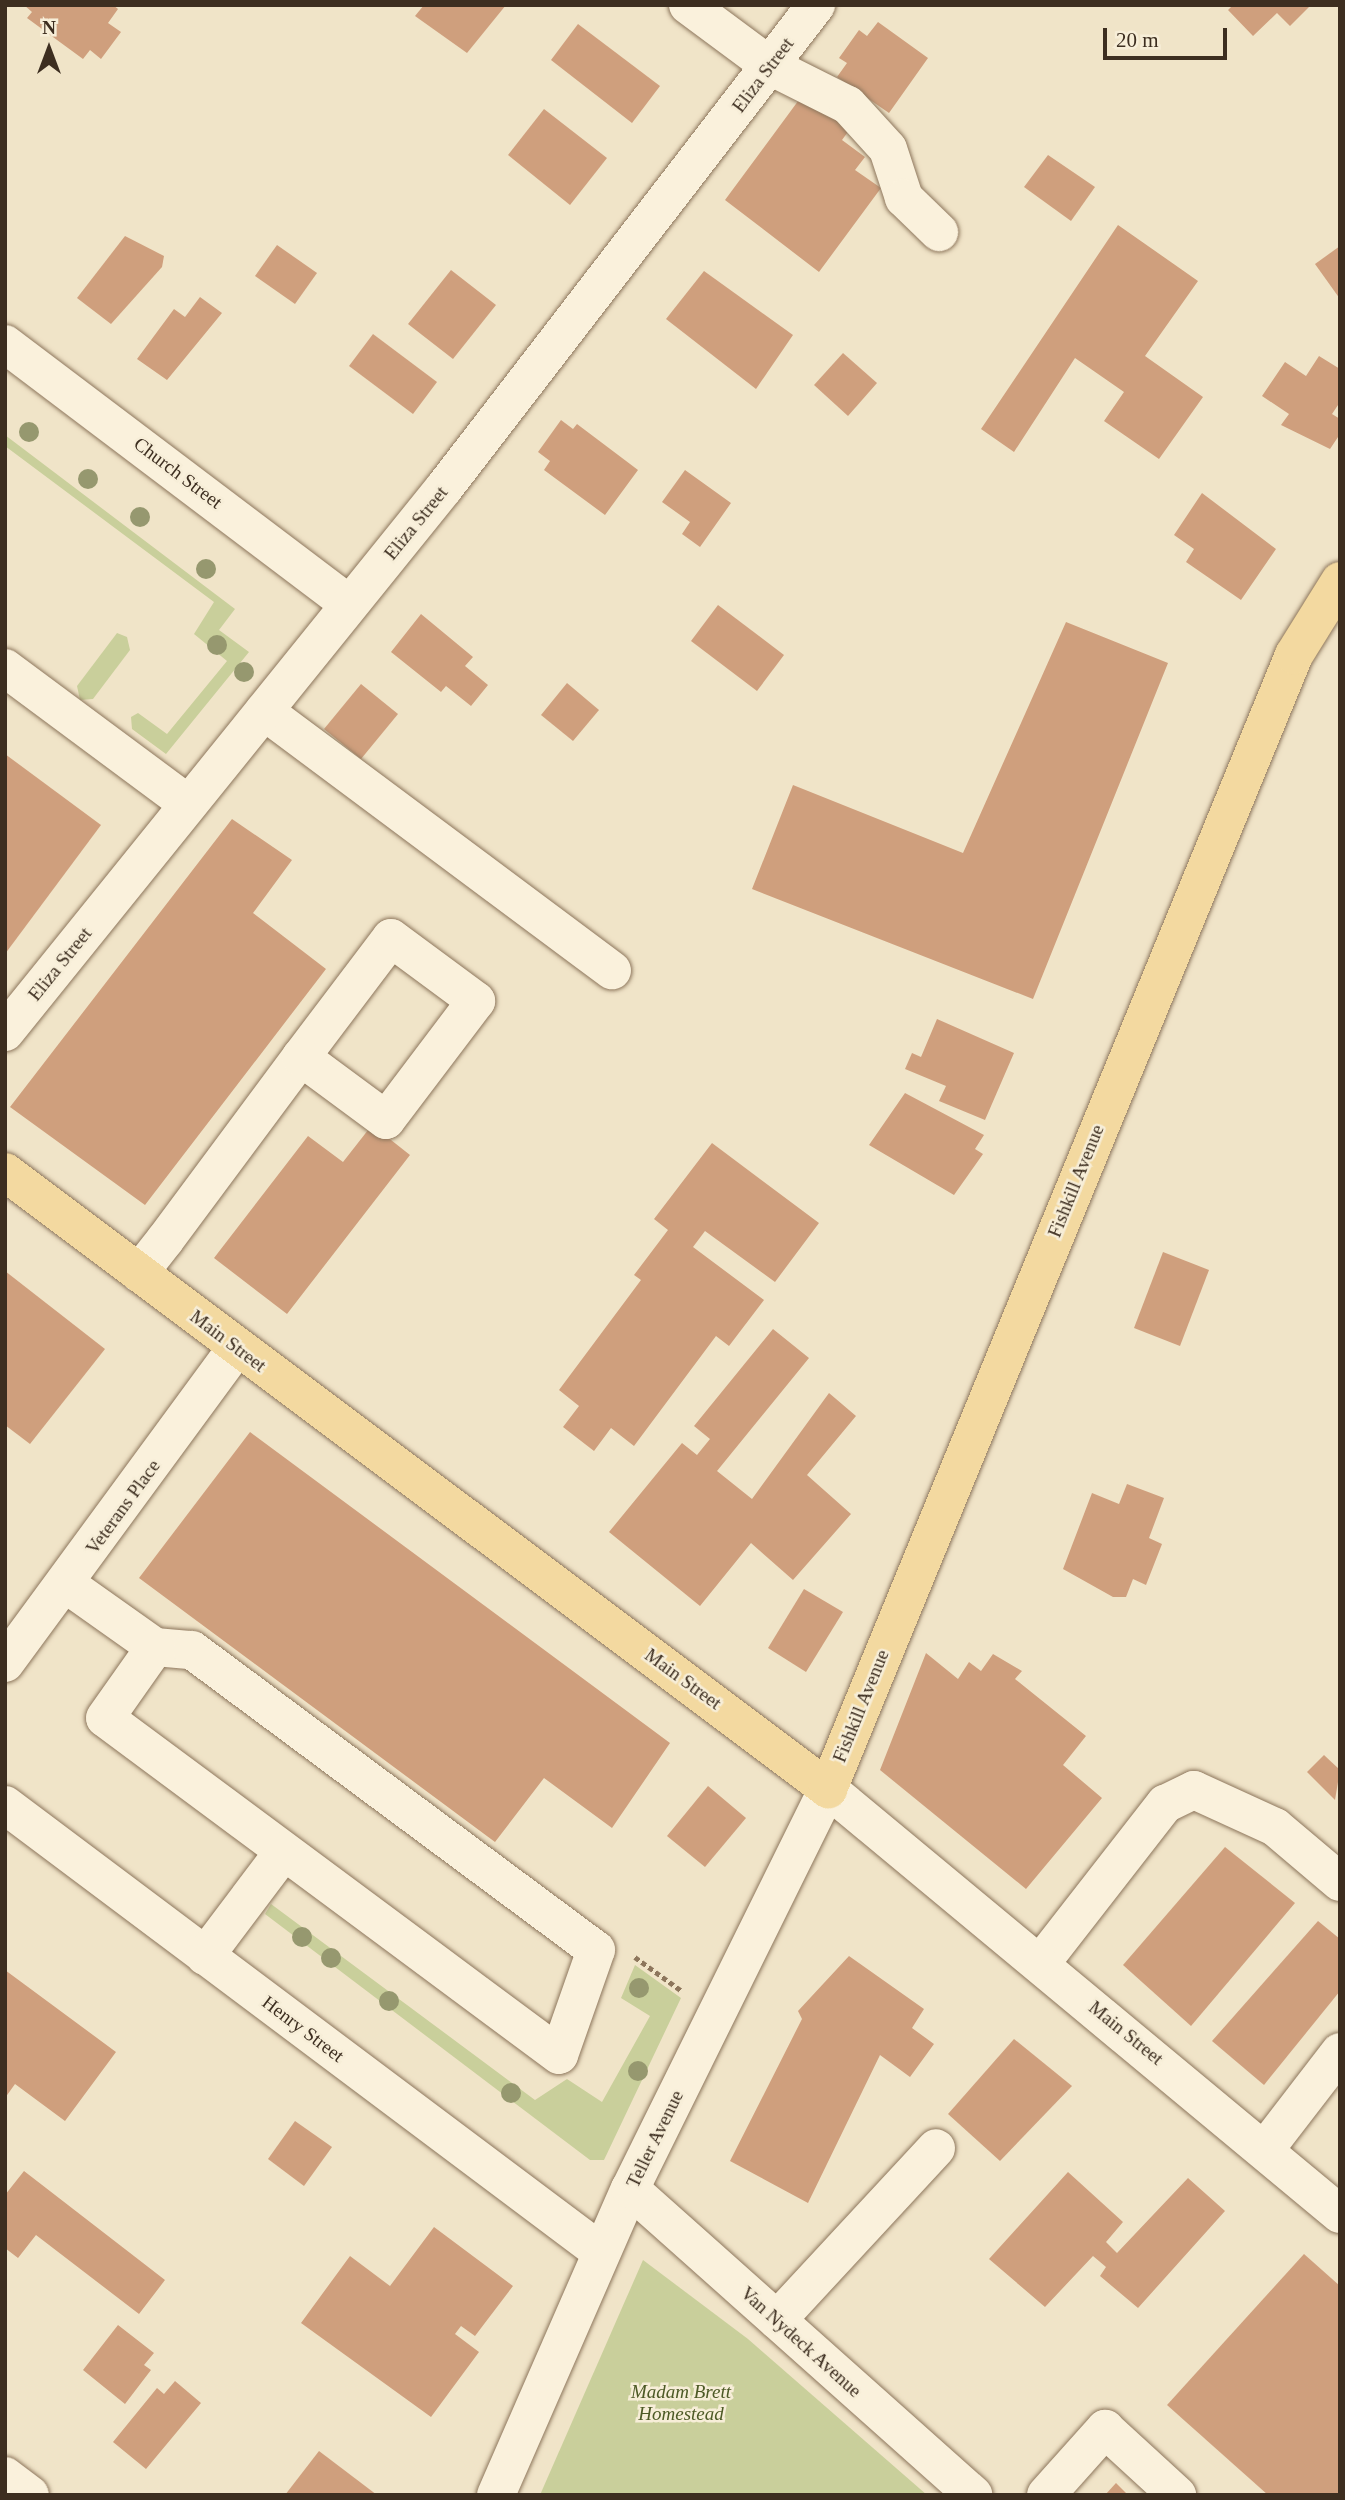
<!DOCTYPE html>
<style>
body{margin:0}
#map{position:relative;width:1345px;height:2500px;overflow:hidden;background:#f0e4c8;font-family:Georgia,serif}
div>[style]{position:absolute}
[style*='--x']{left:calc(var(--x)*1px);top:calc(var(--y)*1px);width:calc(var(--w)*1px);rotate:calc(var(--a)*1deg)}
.green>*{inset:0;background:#c9cf9b}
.building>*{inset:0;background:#cf9f7d}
.path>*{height:4.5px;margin-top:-2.25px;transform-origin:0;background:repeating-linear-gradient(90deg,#8d765c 0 5px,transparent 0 8.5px)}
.roads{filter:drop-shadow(0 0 2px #8d765c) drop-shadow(0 0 2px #8d765c)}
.minor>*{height:38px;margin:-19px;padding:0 19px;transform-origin:19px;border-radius:19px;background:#faf1dc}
.major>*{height:38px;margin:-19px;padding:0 19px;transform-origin:19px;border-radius:19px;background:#f3d9a0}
.trees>*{width:20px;height:20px;margin:-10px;border-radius:50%;background:#96986f}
span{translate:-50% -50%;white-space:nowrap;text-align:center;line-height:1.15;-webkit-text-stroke:5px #f7eed8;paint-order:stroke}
.street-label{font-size:19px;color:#3d2e20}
.park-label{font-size:19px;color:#4d5a26;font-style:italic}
.frame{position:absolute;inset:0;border:7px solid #3d2e20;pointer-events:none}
.north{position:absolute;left:14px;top:14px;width:70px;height:70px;-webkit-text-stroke:5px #f7eed8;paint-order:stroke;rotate:0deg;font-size:19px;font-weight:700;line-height:28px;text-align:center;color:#3d2e20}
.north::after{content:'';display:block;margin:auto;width:24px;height:32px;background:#3d2e20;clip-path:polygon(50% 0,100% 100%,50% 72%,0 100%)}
.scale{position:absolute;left:1103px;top:28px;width:124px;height:32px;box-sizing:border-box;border:4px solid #3d2e20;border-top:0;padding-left:9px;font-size:21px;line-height:24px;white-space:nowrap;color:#3d2e20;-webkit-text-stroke:5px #f7eed8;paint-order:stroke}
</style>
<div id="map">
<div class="green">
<i style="clip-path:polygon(5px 435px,235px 609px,219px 630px,249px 652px,166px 754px,132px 729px,131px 717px,138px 713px,167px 734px,227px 661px,194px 634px,214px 602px,5px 446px)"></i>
<i style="clip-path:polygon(117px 633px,127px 637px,130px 650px,93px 699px,80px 700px,77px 686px)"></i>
<i style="clip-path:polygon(271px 1904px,535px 2100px,567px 2079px,602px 2102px,650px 2016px,621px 1998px,635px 1965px,681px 1998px,604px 2160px,590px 2160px,265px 1914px)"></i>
<i style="clip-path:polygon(643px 2260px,748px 2339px,927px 2495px,540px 2495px)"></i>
</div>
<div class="building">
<i style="clip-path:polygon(24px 5px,113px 5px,118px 9px,108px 23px,121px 32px,101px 59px,90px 50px,83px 59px,27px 18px,32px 12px)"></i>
<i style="clip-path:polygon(424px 5px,506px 5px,467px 53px,415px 16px)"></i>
<i style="clip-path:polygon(1233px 5px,1311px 5px,1290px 26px,1277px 13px,1253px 36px,1228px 10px)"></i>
<i style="clip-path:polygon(878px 22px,928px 58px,889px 113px,837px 77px,847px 63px,839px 58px,859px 30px,867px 36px)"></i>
<i style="clip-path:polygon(578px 24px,660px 86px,632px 123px,551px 60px)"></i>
<i style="clip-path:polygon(804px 93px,850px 129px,842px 140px,865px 157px,855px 170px,881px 188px,819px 272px,725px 200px)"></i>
<i style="clip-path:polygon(544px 109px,607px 158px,570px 205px,508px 155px)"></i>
<i style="clip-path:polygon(1048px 155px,1095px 187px,1071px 221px,1024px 187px)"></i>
<i style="clip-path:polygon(1118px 225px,1198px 281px,1145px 356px,1203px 397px,1159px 459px,1104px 421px,1124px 392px,1075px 358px,1014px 452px,981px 429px)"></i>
<i style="clip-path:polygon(125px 236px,164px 256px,162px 267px,111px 324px,77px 298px)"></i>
<i style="clip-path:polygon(277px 245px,317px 273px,295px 304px,255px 276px)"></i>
<i style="clip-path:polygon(1340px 246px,1340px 299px,1315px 264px)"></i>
<i style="clip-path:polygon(451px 270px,496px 305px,453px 359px,408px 324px)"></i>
<i style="clip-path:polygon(704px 271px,793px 335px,756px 389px,666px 319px)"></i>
<i style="clip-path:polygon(200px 297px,222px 313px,167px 380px,137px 359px,174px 309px,185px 317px)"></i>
<i style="clip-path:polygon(373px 334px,437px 382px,413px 414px,349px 366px)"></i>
<i style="clip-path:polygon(843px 353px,877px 383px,848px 416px,814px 385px)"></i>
<i style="clip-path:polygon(1319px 356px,1340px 369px,1340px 402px,1332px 414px,1340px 419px,1340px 434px,1330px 449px,1281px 425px,1289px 414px,1262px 396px,1285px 362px,1306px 376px)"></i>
<i style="clip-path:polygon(561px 420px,573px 429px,577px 424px,638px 470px,605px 515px,544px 470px,550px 461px,538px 452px)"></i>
<i style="clip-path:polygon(685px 470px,731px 503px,700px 547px,682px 534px,690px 522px,662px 502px)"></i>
<i style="clip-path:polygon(1202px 493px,1276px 549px,1241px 600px,1186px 562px,1194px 549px,1174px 535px)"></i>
<i style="clip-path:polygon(718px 605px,784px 655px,757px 691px,691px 641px)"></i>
<i style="clip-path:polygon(421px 614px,473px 657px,465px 666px,488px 685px,471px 706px,446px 686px,441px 692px,391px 652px)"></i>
<i style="clip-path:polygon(1066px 622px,1168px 663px,1033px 999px,752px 889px,793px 785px,963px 853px)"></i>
<i style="clip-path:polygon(567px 683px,599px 710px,573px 741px,541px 715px)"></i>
<i style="clip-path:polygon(361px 684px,398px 714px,361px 759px,324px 729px)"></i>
<i style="clip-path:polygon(5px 754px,101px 825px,5px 954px)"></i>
<i style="clip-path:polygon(232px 819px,292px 860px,253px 913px,326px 969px,145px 1205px,10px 1107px)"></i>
<i style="clip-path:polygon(937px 1019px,1014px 1053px,985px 1120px,939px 1101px,946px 1086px,905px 1069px,912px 1053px,921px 1057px)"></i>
<i style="clip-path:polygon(905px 1093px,984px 1135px,975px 1149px,983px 1154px,954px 1195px,869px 1145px)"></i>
<i style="clip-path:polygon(372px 1125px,410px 1155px,287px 1314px,214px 1258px,308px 1136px,343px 1162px)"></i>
<i style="clip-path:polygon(712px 1143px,819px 1223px,775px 1282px,705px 1231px,693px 1247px,764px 1300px,729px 1346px,716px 1336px,634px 1446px,611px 1428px,594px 1451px,563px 1427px,579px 1406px,559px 1390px,641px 1280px,634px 1275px,668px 1230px,654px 1219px)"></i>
<i style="clip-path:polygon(1163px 1252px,1209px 1270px,1180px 1346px,1134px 1328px)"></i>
<i style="clip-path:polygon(5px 1271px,105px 1349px,30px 1444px,5px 1425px)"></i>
<i style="clip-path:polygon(773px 1329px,809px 1358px,717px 1471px,752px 1499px,829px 1393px,856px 1416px,807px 1475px,851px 1514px,793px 1580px,751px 1543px,700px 1606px,609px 1532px,682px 1443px,697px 1455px,710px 1439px,694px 1426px)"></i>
<i style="clip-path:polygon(250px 1432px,670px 1743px,612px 1828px,544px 1778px,495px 1842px,139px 1578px)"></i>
<i style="clip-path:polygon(1127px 1484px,1164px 1498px,1149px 1538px,1162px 1544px,1146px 1585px,1133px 1579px,1126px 1597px,1113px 1597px,1063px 1569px,1092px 1493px,1119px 1504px)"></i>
<i style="clip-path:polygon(804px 1589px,843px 1612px,806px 1672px,768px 1648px)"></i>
<i style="clip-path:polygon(926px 1653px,958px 1679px,969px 1662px,981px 1671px,993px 1654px,1022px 1671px,1015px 1679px,1086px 1736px,1063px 1765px,1102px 1798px,1026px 1889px,880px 1770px)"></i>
<i style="clip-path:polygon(1324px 1755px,1340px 1770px,1335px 1800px,1307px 1772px)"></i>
<i style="clip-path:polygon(708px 1786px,746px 1818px,705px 1867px,667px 1836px)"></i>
<i style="clip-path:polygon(1225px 1847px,1295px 1903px,1191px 2026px,1123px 1965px)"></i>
<i style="clip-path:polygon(1318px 1921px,1340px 1939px,1340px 1991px,1264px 2085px,1212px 2041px)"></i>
<i style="clip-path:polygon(849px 1956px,924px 2009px,912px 2028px,934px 2044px,910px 2077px,880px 2055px,808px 2203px,730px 2161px,802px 2019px,798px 2011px)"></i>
<i style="clip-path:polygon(5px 1970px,116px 2052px,65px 2121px,15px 2084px,5px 2098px)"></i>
<i style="clip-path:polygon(1014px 2039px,1072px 2086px,1000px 2161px,948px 2114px)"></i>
<i style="clip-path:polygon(295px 2121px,332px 2147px,304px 2186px,268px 2159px)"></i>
<i style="clip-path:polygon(24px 2171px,165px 2280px,139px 2314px,36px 2235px,18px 2258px,5px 2248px,5px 2195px)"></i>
<i style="clip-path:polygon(1068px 2172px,1123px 2222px,1106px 2242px,1117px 2253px,1188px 2178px,1225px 2211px,1138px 2308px,1100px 2276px,1106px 2267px,1093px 2256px,1045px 2307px,989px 2259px)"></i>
<i style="clip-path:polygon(434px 2227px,513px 2286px,475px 2336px,461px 2326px,455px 2334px,479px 2352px,431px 2417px,301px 2323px,350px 2256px,390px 2286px)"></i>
<i style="clip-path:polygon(1304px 2254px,1340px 2286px,1340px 2495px,1268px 2495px,1167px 2405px)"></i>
<i style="clip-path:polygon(118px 2325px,154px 2353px,144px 2365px,151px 2370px,125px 2404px,83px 2370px)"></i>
<i style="clip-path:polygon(175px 2381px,201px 2403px,146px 2469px,113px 2442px,157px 2388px,164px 2394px)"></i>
<i style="clip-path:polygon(319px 2451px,377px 2495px,285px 2495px)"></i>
<i style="clip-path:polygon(1116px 2483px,1128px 2495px,1105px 2495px)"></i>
</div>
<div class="path">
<i style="--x:635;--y:1957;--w:58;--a:35.9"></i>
</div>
<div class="roads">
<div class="minor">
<i style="--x:688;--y:5;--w:102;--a:36.6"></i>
<i style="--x:770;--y:66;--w:87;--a:26.6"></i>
<i style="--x:848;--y:105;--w:59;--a:47.7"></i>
<i style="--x:888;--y:149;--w:52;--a:71.9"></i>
<i style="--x:904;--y:198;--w:49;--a:44.2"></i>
<i style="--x:5;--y:344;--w:431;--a:37.1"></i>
<i style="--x:5;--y:668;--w:228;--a:36.6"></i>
<i style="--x:264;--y:711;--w:434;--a:36.7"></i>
<i style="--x:5;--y:1032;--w:699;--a:-51.1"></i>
<i style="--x:444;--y:488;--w:610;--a:-52.4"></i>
<i style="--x:139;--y:1273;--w:42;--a:-51.8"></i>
<i style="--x:165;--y:1240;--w:228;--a:-53.4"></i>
<i style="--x:301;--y:1057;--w:149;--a:-52.9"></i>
<i style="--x:391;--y:938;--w:106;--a:36.5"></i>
<i style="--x:476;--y:1001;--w:149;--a:127.1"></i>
<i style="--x:386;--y:1120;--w:106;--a:-143.5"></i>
<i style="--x:66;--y:1584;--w:109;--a:35.3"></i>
<i style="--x:155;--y:1647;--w:37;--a:5"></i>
<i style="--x:192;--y:1650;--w:503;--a:36.6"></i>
<i style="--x:596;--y:1950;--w:111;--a:109.4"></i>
<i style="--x:559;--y:2055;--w:565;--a:-143.41"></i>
<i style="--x:105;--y:1718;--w:87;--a:-54.8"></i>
<i style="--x:5;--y:1663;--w:392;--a:-53.7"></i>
<i style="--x:5;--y:1805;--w:745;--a:36.87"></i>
<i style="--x:205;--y:1956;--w:131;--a:-53"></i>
<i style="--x:1041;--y:1963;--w:202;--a:-52.1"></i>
<i style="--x:1165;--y:1804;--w:32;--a:-26"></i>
<i style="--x:1194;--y:1790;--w:89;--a:24.6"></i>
<i style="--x:1275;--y:1827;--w:85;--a:40.2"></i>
<i style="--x:1266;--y:2148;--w:121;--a:-52.4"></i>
<i style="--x:630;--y:2189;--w:460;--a:41.7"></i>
<i style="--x:777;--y:2320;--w:234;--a:-47.2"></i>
<i style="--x:5;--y:2476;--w:31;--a:37"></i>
<i style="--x:496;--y:2495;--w:334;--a:-66.4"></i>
<i style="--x:630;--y:2189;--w:446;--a:-63.7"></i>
<i style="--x:828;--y:1789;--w:665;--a:39.7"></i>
<i style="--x:1046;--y:2495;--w:89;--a:-48.2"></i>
<i style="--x:1105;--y:2429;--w:98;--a:42.5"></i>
</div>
<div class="major">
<i style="--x:5;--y:1172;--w:1029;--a:36.86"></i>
<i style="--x:828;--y:1789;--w:1226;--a:-67.66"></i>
<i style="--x:1294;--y:655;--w:87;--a:-58.1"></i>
</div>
</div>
<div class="trees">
<i style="left:29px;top:432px"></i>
<i style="left:88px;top:479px"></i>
<i style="left:140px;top:517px"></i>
<i style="left:206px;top:569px"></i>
<i style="left:217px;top:645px"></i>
<i style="left:244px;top:672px"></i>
<i style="left:302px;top:1937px"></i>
<i style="left:331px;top:1958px"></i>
<i style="left:639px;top:1988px"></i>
<i style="left:389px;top:2001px"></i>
<i style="left:638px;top:2071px"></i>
<i style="left:511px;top:2093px"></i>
</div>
<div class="street-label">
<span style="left:763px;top:75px;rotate:-53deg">Eliza Street</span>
<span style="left:178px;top:473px;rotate:37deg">Church Street</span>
<span style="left:416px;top:523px;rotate:-51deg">Eliza Street</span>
<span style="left:60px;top:964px;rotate:-51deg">Eliza Street</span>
<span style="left:1076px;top:1181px;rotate:-68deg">Fishkill Avenue</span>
<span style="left:228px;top:1341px;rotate:37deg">Main Street</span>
<span style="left:123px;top:1507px;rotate:-54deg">Veterans Place</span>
<span style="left:683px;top:1679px;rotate:36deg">Main Street</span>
<span style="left:861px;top:1706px;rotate:-68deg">Fishkill Avenue</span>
<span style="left:303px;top:2029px;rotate:37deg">Henry Street</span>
<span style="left:1126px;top:2033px;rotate:39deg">Main Street</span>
<span style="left:655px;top:2139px;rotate:-64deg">Teller Avenue</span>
<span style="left:801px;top:2342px;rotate:42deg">Van Nydeck Avenue</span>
</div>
<div class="park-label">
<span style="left:681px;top:2403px">Madam Brett<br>Homestead</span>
</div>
<div class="frame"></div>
<div class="north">N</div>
<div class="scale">20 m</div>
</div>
